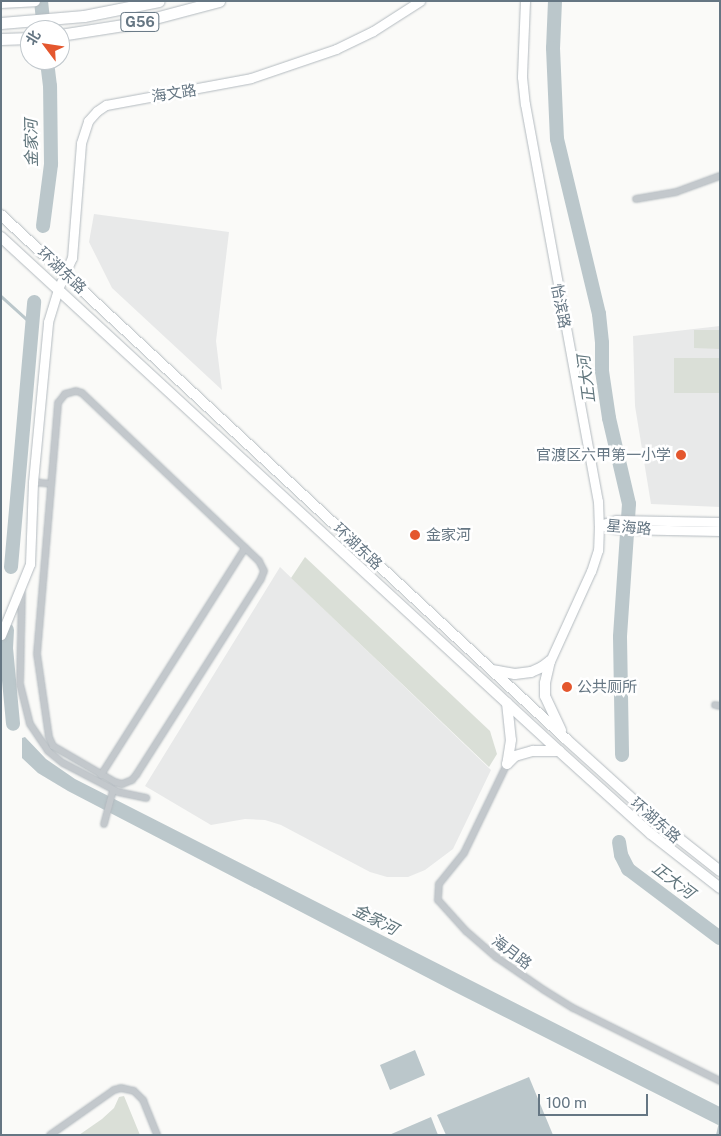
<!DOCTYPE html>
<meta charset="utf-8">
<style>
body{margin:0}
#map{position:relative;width:721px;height:1136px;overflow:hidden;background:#fafaf8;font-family:"Public Sans","Noto Sans SC",sans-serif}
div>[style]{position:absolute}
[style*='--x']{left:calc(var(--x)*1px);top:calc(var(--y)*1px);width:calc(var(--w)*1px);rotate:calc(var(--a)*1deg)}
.built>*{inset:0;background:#e8e9e9}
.green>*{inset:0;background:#dadfd7}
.water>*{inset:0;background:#bbc7cb}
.stream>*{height:2.5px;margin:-1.25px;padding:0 1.25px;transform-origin:1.25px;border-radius:1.25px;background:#bbc7cb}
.river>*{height:14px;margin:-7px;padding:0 7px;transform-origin:7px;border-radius:7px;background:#bbc7cb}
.roads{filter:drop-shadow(0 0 1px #b3babf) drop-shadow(0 0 1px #b3babf)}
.street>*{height:6px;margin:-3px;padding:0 3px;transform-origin:3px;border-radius:3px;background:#c3c8cc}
.secondary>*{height:9px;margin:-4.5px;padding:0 4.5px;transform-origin:4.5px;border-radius:4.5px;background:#fff}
.primary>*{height:10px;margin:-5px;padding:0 5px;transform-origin:5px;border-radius:5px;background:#fff}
.highway>*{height:11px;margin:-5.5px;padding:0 5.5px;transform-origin:5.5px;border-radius:5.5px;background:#fff}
.dots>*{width:14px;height:14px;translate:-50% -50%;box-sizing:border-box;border:2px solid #fff;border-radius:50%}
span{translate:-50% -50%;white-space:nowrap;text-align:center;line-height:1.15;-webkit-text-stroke:5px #fff;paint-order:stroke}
.shield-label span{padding:1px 4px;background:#fff;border:1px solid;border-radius:4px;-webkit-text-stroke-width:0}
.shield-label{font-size:14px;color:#657683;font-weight:700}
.street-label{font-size:15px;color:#657683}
.poi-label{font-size:15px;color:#657683}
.right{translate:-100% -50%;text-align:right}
.left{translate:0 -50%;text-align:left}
.water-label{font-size:16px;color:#60757c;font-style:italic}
.frame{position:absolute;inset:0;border:2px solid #657683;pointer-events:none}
.north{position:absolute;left:20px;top:20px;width:50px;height:50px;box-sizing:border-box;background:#fff;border:1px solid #c1c8cd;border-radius:50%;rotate:301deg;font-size:14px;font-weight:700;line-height:20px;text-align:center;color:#657683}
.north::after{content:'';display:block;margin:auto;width:18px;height:22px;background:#e4572e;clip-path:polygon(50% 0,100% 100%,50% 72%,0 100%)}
.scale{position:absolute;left:538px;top:1094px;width:110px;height:22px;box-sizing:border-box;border:2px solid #657683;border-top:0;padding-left:6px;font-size:15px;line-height:18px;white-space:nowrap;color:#657683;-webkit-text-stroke:4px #fff;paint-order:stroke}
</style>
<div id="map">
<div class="built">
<i style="clip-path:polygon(94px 214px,229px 232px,216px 341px,222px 390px,112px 288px,89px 242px)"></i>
<i style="clip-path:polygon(720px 326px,720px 507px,651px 504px,635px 406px,633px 336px)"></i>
<i style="clip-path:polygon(280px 567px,491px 770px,453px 849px,425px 870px,408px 877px,387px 877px,370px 872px,281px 825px,265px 820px,245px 819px,211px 825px,145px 786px)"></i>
</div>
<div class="green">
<i style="clip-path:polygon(694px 330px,720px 330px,720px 349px,694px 348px)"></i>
<i style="clip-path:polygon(674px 358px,720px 358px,720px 393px,674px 393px)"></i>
<i style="clip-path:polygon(305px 557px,490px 731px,497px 754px,489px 767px,291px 578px)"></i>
<i style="clip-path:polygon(124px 1096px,140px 1135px,79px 1135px,102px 1119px,114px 1108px,119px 1097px)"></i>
</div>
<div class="water">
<i style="clip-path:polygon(25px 737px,46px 759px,75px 779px,720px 1107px,720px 1126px,453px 991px,68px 791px,38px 773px,22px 758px,22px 738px)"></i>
<i style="clip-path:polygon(415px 1050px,425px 1075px,390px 1090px,380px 1065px)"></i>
<i style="clip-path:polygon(529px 1077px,553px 1135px,446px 1135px,437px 1115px)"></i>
<i style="clip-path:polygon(431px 1117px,438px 1135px,389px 1135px)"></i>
</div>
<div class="stream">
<i style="--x:1;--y:296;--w:42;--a:42.1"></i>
<i style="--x:717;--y:1135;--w:13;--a:-77"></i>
</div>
<div class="river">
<i style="--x:41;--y:1;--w:29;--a:84"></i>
<i style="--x:555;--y:1;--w:47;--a:92.4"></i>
<i style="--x:553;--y:48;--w:91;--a:87.5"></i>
<i style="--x:557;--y:139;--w:180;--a:76.5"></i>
<i style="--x:599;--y:314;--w:29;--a:84"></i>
<i style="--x:602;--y:343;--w:28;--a:90"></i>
<i style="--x:602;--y:371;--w:48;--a:81.5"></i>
<i style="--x:609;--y:418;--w:88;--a:76.9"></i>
<i style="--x:629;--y:504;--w:133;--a:93.9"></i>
<i style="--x:620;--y:637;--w:118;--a:89"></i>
<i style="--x:43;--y:226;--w:63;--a:-82.6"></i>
<i style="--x:51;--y:164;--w:78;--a:-90.7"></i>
<i style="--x:50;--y:86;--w:26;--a:-97"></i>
<i style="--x:11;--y:567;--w:266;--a:-85"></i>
<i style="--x:7;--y:630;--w:18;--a:93"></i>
<i style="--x:6;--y:648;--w:76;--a:84.7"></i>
<i style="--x:619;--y:842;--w:13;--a:81"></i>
<i style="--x:621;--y:855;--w:16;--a:63"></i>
<i style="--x:628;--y:869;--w:115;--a:36.9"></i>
</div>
<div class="roads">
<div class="street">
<i style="--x:636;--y:199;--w:41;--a:-9.9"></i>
<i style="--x:676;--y:192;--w:47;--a:-20"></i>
<i style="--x:76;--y:391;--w:6;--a:18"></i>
<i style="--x:82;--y:393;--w:244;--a:43.5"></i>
<i style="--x:259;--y:561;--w:11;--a:63"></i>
<i style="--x:264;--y:571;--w:9;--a:111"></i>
<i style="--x:261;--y:579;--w:231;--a:122.5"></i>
<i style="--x:137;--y:774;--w:8;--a:130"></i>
<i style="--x:132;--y:780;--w:11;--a:158"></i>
<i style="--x:122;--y:784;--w:7;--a:-164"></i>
<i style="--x:115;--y:782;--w:72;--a:-149.9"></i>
<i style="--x:53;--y:746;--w:10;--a:-114"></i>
<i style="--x:49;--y:737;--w:84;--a:-98.2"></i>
<i style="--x:37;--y:654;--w:252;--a:-85.2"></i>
<i style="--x:58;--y:403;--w:11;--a:-52"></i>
<i style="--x:65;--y:394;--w:11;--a:-15"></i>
<i style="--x:33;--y:482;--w:18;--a:6"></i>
<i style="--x:22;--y:589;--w:95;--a:91.2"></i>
<i style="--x:20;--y:684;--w:41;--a:76"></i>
<i style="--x:30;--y:724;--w:32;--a:56"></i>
<i style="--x:48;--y:751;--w:19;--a:39"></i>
<i style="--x:63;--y:763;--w:62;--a:27.8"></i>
<i style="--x:118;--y:792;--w:29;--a:12"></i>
<i style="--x:715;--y:705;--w:5;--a:11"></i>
<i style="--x:507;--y:764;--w:99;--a:115.8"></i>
<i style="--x:464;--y:853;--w:40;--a:129"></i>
<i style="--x:439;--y:884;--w:16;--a:94"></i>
<i style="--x:438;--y:900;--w:42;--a:47.9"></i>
<i style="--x:466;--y:931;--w:40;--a:41"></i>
<i style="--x:496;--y:957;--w:58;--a:34.5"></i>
<i style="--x:544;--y:990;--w:34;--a:32"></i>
<i style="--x:573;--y:1008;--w:164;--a:26.4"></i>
<i style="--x:101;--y:775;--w:269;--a:-57.6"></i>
<i style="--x:104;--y:824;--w:35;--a:-75"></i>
<i style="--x:50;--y:1135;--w:78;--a:-35.1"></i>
<i style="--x:114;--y:1090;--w:7;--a:-16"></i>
<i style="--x:121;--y:1088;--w:13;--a:13"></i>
<i style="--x:134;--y:1091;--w:13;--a:45"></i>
<i style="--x:143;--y:1100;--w:38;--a:68"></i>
</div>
<div class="secondary">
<i style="--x:525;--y:1;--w:76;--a:92.3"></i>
<i style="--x:522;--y:77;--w:27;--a:84"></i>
<i style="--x:525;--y:104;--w:404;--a:79.6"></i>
<i style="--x:598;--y:501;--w:24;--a:88"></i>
<i style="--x:599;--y:525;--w:25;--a:92"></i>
<i style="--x:598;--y:550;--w:22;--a:108"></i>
<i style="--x:591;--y:571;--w:99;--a:114.5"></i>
<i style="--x:599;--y:525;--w:18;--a:-16"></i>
<i style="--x:616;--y:520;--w:104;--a:1.1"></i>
<i style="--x:600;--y:525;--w:16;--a:14"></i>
<i style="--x:616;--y:529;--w:104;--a:1.1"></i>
<i style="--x:1;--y:635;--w:77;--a:-67.8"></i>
<i style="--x:30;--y:564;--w:82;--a:-87.9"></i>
<i style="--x:33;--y:482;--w:161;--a:-84.6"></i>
<i style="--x:48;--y:322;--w:34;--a:-73"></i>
<i style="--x:58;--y:289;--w:34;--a:-66"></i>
<i style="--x:72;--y:258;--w:115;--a:-85.5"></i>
<i style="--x:81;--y:143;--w:23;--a:-72"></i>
<i style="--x:88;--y:121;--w:13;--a:-48"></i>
<i style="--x:97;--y:111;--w:11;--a:-34"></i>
<i style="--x:106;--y:105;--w:147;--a:-10.5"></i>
<i style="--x:251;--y:78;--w:90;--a:-18.8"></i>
<i style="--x:336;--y:49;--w:41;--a:-25.9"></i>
<i style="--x:373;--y:31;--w:56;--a:-32.6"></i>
</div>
<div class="primary">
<i style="--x:1;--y:3;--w:34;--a:-3"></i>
<i style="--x:1;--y:215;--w:771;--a:42.84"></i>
<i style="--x:566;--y:739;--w:124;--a:42.1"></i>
<i style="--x:658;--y:822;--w:79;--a:38.3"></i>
<i style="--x:1;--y:237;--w:759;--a:42.65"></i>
<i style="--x:559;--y:751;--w:124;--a:42.1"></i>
<i style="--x:651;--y:834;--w:88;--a:38"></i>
<i style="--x:492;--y:670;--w:23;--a:10"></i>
<i style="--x:515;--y:674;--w:16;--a:-7"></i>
<i style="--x:531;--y:672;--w:12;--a:-24"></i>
<i style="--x:542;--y:667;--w:10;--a:-37"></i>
<i style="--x:550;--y:661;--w:23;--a:103"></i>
<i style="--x:545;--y:683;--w:13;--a:90"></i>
<i style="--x:545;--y:696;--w:38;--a:65"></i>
<i style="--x:507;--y:703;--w:37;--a:84"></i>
<i style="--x:511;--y:740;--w:24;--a:99"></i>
<i style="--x:507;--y:764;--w:11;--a:-45"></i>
<i style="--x:515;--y:756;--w:19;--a:-16"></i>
<i style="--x:533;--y:751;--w:26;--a:0"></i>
</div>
<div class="highway">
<i style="--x:1;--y:23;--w:83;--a:-4.8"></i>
<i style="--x:84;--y:16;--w:76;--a:-11.3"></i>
<i style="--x:60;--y:35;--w:77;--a:-9"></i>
<i style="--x:136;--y:23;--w:86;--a:-14.8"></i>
<i style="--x:1;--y:39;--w:29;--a:-2"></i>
</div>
</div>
<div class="dots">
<i style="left:681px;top:455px;background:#e4572e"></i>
<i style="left:415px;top:535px;background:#e4572e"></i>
<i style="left:567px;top:687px;background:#e4572e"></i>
</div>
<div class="shield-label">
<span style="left:140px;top:22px">G56</span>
</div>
<div class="street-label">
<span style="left:174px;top:93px;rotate:-9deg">海文路</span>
<span style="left:62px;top:270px;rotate:43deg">环湖东路</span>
<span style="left:561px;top:306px;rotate:79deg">怡滨路</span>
<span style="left:629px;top:527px;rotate:5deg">星海路</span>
<span style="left:358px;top:546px;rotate:43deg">环湖东路</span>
<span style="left:656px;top:820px;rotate:41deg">环湖东路</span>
<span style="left:512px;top:952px;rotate:37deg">海月路</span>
</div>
<div class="poi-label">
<span class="right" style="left:671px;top:455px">官渡区六甲第一小学</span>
<span class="left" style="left:426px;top:535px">金家河</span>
<span class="left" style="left:577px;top:687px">公共厕所</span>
</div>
<div class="water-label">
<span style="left:32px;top:143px;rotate:-91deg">金家河</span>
<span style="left:587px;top:379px;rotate:-97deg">正大河</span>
<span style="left:673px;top:881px;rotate:37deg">正大河</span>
<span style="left:375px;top:920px;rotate:27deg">金家河</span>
</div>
<div class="frame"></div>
<div class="north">北</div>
<div class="scale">100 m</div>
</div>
